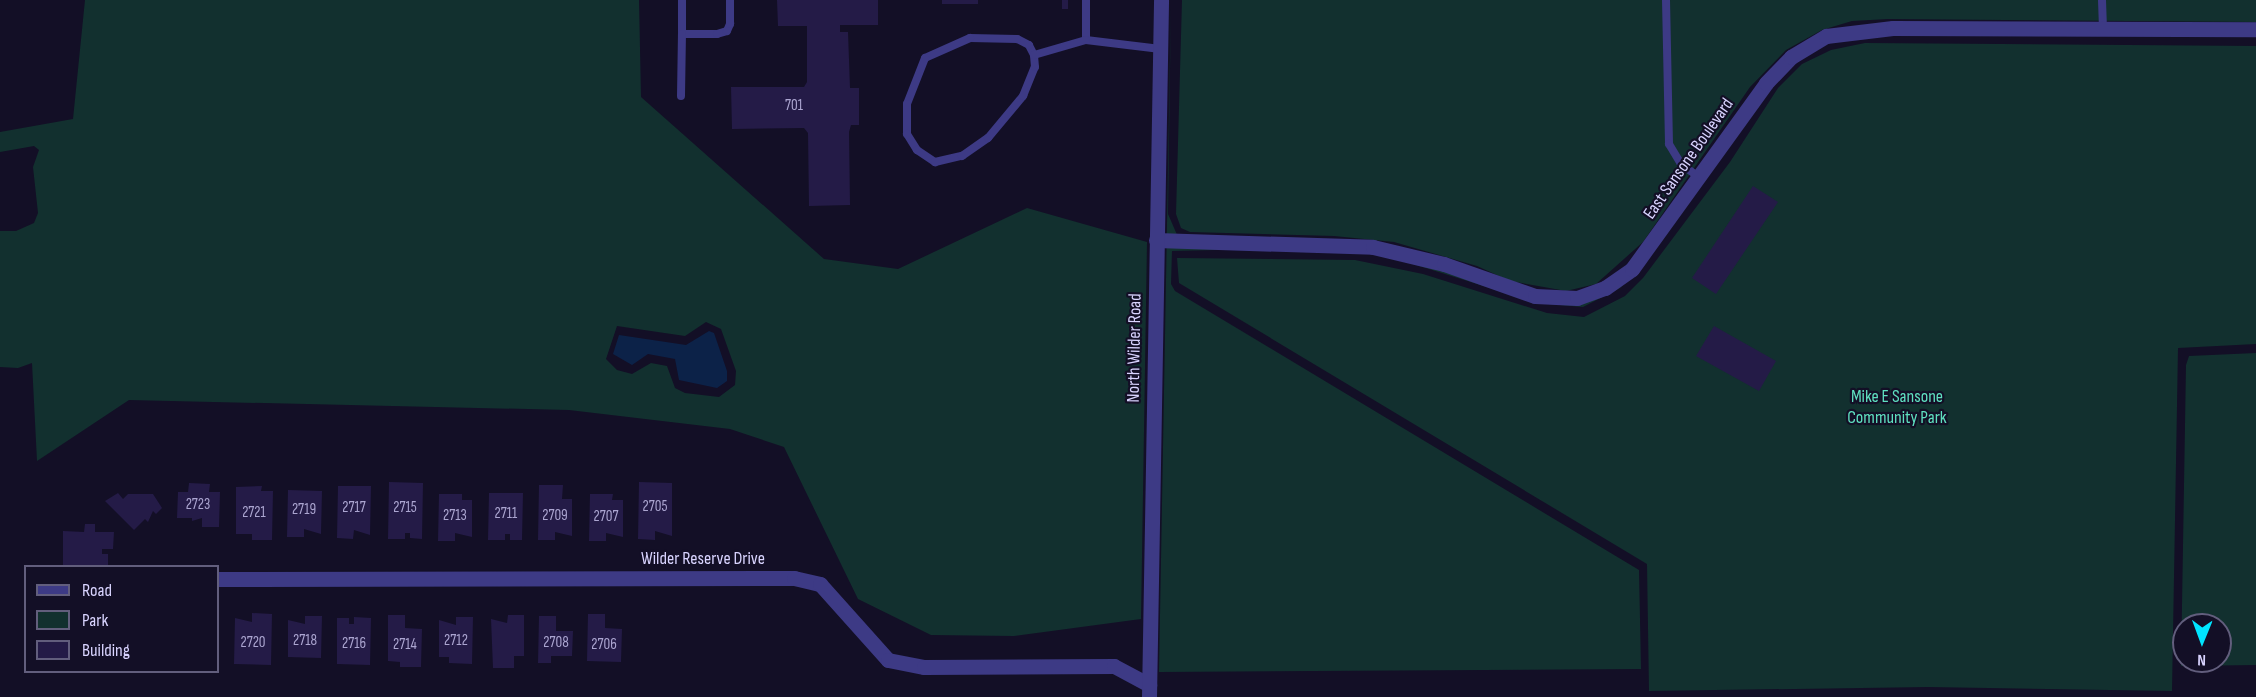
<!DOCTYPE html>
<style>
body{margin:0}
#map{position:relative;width:2256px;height:697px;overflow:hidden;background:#130f26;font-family:"Sofia Sans Condensed",sans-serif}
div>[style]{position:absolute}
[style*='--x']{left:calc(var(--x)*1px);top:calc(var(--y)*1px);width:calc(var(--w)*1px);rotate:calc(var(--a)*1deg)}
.green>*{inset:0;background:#12302f}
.water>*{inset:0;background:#0c2248}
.building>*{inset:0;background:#241b47}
.service>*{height:8px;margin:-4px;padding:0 4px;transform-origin:4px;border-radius:4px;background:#3d3a85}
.minor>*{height:15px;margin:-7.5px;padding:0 7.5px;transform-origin:7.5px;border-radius:7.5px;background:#3d3a85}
.tertiary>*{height:15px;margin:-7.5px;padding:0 7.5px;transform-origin:7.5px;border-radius:7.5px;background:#3d3a85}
span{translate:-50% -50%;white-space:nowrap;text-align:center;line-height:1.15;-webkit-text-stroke:4.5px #130f26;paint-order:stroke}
.number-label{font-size:15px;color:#aca6d1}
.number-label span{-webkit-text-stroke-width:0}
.street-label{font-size:18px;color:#d9d4ff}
.park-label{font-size:18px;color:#5fe0c0}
.legend{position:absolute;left:24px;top:565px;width:195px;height:108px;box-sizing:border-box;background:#130f26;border:2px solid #625e7d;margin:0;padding:8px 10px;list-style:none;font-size:18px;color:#d9d4ff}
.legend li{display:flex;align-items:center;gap:12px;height:30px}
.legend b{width:30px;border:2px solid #625e7d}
.north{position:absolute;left:2172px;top:613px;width:60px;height:60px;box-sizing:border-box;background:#130f26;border:2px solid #625e7d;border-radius:50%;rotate:181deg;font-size:16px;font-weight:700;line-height:24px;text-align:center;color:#d9d4ff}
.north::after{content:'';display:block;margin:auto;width:21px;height:27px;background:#00e5ff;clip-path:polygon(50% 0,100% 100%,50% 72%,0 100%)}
</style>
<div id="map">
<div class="green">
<i style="clip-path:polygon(evenodd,85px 0,639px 0,641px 97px,824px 259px,898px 269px,1027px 208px,1147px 242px,1141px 619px,1014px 636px,931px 635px,858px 599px,784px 447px,730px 429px,569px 410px,129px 400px,37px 461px,32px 363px,18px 368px,0 367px,0 231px,16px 231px,34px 223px,38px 213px,33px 167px,39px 150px,34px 146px,0 152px,0 132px,73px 119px,85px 0,706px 322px,721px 329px,736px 371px,735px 385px,719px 397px,685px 393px,675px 388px,667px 366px,651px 363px,632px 374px,617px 370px,606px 359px,617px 326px,685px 336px,706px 322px)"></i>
<i style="clip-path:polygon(1171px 0,1168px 214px,1178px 237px,1190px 241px,1333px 245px,1393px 251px,1536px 298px,1568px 299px,1597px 293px,1617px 281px,1649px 248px,1756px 93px,1790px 57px,1824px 39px,1853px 30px,1888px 28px,2256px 31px,2256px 36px,1865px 34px,1828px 42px,1797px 57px,1771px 82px,1723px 156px,1637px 271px,1620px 288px,1583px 307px,1548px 304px,1506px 293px,1384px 255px,1308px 248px,1172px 251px,1171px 284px,1175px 291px,1639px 570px,1641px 669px,1159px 672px)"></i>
<i style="clip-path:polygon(1182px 0,2256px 0,2256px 22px,1888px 19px,1852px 21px,1822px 30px,1786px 50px,1750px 87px,1643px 242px,1596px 284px,1566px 291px,1510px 281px,1477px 266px,1394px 242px,1334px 236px,1190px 232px,1181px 228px,1176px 214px)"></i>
<i style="clip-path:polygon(1865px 43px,2256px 46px,2256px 344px,2178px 348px,2172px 691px,1928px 687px,1649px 691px,1647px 564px,1179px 283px,1177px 258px,1355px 260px,1423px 274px,1547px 313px,1584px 317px,1625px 296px,1643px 278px,1730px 162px,1778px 88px,1802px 64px,1831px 50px)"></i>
<i style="clip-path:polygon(evenodd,2256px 353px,2256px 665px,2181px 666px,2186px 365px,2189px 356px,2256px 353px,2184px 625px,2220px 625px,2220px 661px,2184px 661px,2184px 625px)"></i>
</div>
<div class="water">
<i style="clip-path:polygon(709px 331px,714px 333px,727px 371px,727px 381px,717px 388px,679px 380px,675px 359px,648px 354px,632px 365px,613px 354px,619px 335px,686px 345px)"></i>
</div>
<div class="building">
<i style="clip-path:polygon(777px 0,878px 0,878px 25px,840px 25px,840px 32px,848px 32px,850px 88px,859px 88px,859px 125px,851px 125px,849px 132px,850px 205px,809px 206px,808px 133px,804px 128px,732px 129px,731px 87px,804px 87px,807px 82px,807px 26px,778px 26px)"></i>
<i style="clip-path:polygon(942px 0,978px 0,978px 4px,942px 4px)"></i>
<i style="clip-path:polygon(1062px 0,1068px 0,1068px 9px,1062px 9px)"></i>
<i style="clip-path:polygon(1753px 186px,1778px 202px,1716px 294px,1692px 278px)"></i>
<i style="clip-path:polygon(1714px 326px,1776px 361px,1759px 391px,1696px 356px)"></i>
<i style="clip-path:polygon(389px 482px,423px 483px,422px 539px,410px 538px,410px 533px,405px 533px,405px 539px,388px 539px)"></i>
<i style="clip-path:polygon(639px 482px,672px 483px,672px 536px,655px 531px,655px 540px,638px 539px)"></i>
<i style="clip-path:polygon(189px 483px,210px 484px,209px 492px,220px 492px,219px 527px,202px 527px,202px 518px,192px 521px,192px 518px,177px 518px,178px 492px,188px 492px)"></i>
<i style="clip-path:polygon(539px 485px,563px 485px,562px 499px,572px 499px,572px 536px,555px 532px,555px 540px,538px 540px)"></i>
<i style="clip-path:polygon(262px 486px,261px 491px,273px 491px,272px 540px,252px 540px,252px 534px,236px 534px,236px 487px)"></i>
<i style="clip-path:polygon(338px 486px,371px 486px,370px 535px,354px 530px,353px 539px,337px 538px)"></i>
<i style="clip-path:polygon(288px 490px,322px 491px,321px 534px,304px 529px,304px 537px,287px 537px)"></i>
<i style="clip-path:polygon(118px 493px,123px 499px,128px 494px,153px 494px,162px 508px,156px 514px,153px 511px,148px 522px,145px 519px,134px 530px,105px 501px)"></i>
<i style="clip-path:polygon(489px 493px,523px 493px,522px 540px,510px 540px,510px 534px,505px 534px,505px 540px,488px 540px)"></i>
<i style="clip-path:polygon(439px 494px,462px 494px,462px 500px,472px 500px,472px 537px,455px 533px,455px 541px,438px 541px)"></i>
<i style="clip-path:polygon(590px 494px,613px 494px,612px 500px,623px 500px,623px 537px,606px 533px,606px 541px,589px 541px)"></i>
<i style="clip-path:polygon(85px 524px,95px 524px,95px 532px,114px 532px,113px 549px,102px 549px,102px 554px,108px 554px,108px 566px,63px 565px,63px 531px,84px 532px)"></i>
<i style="clip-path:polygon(252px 613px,272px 614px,271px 665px,234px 664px,235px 618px,252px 622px)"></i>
<i style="clip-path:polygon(588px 614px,605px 614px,605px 628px,622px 629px,621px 662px,587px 661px)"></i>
<i style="clip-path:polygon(388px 615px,405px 615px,405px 628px,422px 629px,421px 667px,400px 667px,400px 662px,388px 661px)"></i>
<i style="clip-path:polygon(508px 615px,524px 615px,524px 656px,514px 656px,514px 668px,493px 668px,491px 619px,507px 623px)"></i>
<i style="clip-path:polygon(305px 616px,322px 616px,321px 658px,288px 657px,288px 620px,305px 624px)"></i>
<i style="clip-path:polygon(539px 616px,556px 616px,556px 631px,573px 631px,572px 656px,551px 656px,551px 663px,538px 663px)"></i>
<i style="clip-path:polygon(354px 617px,371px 618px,370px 665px,337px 664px,337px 618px,349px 618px,349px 624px,354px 624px)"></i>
<i style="clip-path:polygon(456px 617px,473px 617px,472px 664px,449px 663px,449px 657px,439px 657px,439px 620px,456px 625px)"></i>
</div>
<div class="service">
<i style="--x:682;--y:0;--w:34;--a:90"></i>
<i style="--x:682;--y:34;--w:35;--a:0"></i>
<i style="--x:717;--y:34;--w:10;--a:-17"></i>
<i style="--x:727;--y:31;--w:8;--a:-67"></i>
<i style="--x:730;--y:24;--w:24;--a:-90"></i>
<i style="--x:1086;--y:0;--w:40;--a:90"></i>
<i style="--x:1086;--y:40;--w:75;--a:6.9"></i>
<i style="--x:1666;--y:0;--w:144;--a:88.8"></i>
<i style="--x:1669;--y:144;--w:23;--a:59"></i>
<i style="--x:1681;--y:164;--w:22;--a:36"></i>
<i style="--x:2102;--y:0;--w:29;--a:88"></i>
<i style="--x:1034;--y:55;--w:11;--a:-117"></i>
<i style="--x:1029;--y:45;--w:13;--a:-153"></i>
<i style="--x:1017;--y:39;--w:47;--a:-178.8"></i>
<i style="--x:970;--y:38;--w:49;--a:156"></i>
<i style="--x:925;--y:58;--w:49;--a:111.4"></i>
<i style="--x:907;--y:104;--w:30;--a:90"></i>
<i style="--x:907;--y:134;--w:19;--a:58"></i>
<i style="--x:917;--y:150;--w:22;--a:34"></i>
<i style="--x:935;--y:162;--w:28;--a:-13"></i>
<i style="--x:962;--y:156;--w:32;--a:-35"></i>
<i style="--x:988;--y:138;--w:55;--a:-50.2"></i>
<i style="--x:1023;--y:96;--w:31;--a:-68"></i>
<i style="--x:1035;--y:67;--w:12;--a:-95"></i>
<i style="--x:1034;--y:55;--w:54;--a:-16.1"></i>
<i style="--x:681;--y:96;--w:62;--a:-89.1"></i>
</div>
<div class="minor">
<i style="--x:1156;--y:240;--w:217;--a:1.8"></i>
<i style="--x:1373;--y:247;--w:73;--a:13.5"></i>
<i style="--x:1444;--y:264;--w:96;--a:19.4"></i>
<i style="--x:1535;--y:296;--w:42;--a:2.7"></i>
<i style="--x:1577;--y:298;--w:30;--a:-20"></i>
<i style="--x:1605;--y:288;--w:33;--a:-35"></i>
<i style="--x:1632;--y:269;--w:229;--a:-54.2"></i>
<i style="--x:1766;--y:83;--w:36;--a:-46"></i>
<i style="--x:1791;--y:57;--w:41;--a:-31"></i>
<i style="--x:1826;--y:36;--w:67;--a:-6.8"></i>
<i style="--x:1893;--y:28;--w:363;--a:0.2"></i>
<i style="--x:218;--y:579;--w:576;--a:-0.1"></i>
<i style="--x:794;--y:578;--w:27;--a:13"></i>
<i style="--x:820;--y:584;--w:102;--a:48.2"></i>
<i style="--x:888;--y:660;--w:37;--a:11"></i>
<i style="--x:924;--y:667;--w:190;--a:-0.3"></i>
<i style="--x:1114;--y:666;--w:40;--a:28"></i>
</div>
<div class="tertiary">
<i style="--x:1149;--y:697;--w:697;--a:-89.01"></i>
</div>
<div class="number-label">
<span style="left:794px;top:106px">701</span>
<span style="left:198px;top:505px">2723</span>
<span style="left:655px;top:507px">2705</span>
<span style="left:354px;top:508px">2717</span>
<span style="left:405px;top:508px">2715</span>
<span style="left:304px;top:510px">2719</span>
<span style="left:254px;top:513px">2721</span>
<span style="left:506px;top:514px">2711</span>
<span style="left:455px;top:516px">2713</span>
<span style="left:555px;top:516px">2709</span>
<span style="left:606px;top:517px">2707</span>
<span style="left:305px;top:641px">2718</span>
<span style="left:456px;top:641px">2712</span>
<span style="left:253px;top:643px">2720</span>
<span style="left:556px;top:643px">2708</span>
<span style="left:354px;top:644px">2716</span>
<span style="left:405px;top:645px">2714</span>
<span style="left:604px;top:645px">2706</span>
</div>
<div class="street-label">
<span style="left:1689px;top:159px;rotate:-55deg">East Sansone Boulevard</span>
<span style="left:1135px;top:348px;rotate:-89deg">North Wilder Road</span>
<span style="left:703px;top:559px">Wilder Reserve Drive</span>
</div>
<div class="park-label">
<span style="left:1897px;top:408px">Mike E Sansone<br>Community Park</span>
</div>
<ul class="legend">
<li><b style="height:8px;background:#3d3a85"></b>Road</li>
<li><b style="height:16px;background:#12302f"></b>Park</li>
<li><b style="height:16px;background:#241b47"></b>Building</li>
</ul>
<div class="north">N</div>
</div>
